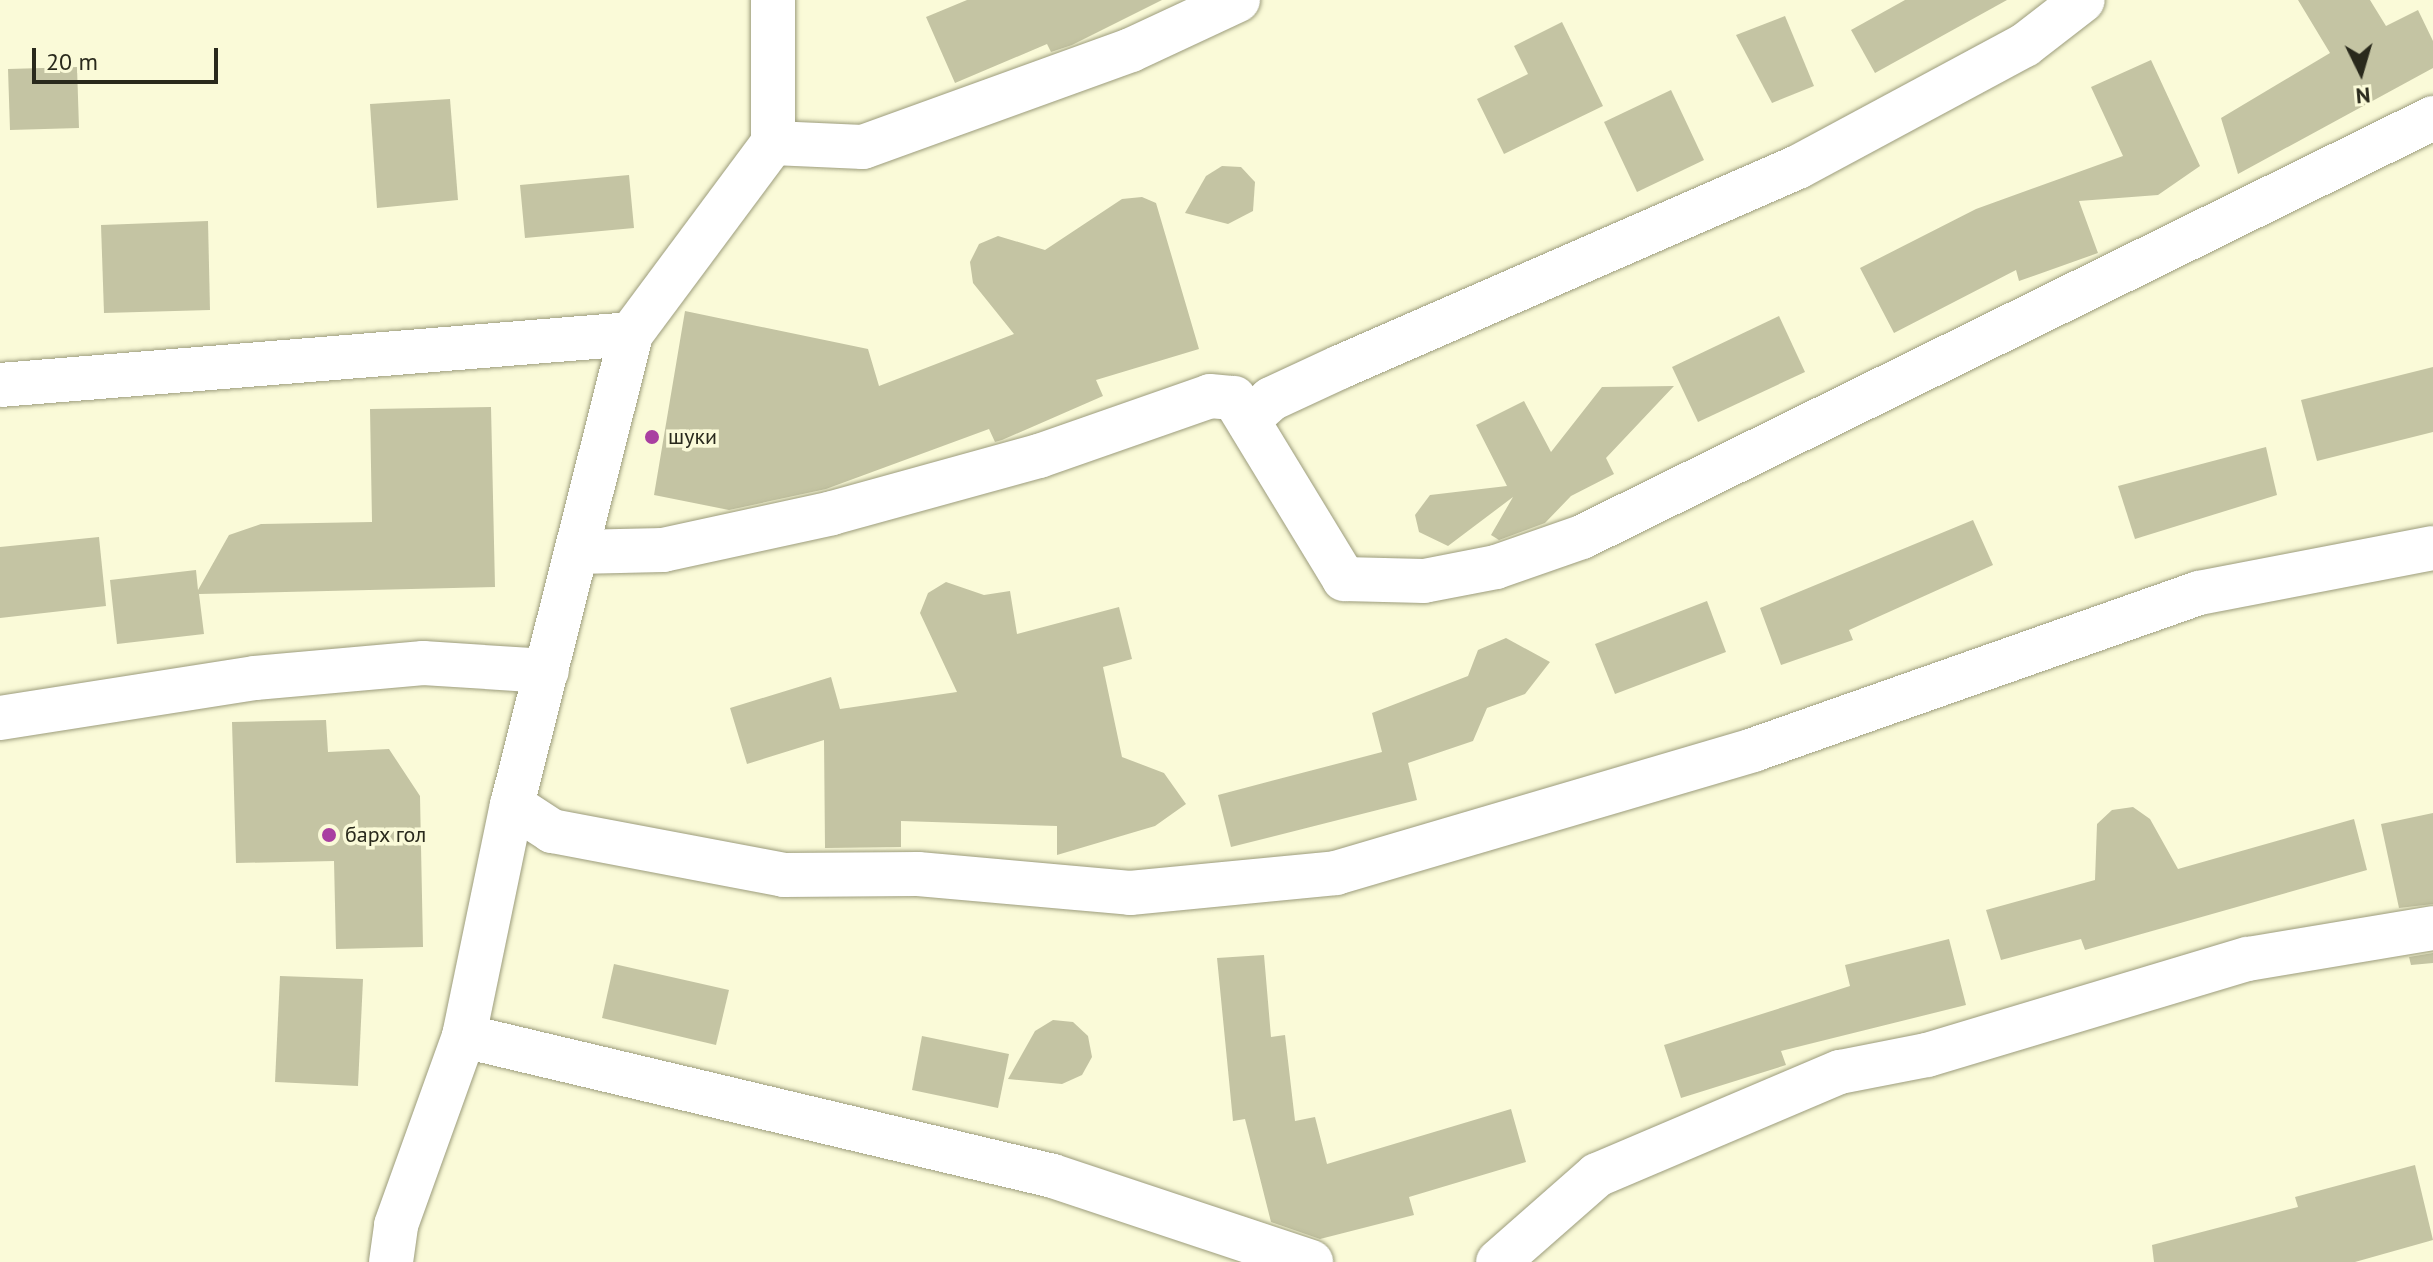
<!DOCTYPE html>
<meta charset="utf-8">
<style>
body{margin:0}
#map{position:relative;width:2433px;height:1262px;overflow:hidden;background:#fafad8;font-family:"PT Sans",sans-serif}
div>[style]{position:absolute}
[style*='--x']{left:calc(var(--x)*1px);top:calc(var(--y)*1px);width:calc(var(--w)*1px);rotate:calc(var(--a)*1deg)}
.building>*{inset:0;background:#c4c4a3}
.roads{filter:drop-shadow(0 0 2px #9c9c7c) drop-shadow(0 0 2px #9c9c7c)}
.minor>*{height:44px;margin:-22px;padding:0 22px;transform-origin:22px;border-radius:22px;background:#fff}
.dots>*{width:22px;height:22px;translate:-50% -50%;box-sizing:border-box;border:4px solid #fafad8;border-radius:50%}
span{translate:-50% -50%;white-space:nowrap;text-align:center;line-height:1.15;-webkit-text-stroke:7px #fafad8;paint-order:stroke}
.poi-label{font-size:22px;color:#29291c}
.left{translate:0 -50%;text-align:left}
.north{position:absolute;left:2321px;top:32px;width:80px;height:80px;-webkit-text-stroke:6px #fafad8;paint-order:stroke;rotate:175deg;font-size:22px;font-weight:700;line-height:32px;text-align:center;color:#29291c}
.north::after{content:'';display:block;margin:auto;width:28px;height:36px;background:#29291c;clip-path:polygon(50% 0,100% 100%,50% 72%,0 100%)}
.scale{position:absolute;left:32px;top:48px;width:186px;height:36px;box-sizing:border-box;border:4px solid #29291c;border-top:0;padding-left:10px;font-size:24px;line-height:28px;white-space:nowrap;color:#29291c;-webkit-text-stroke:6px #fafad8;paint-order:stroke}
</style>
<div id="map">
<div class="building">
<i style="clip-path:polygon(967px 0,1162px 0,1072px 45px,1051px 52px,1047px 44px,955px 83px,926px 17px)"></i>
<i style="clip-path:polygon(1905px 0,2007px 0,1875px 73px,1851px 30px)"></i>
<i style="clip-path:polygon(2298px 0,2370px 0,2386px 26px,2418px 10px,2433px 41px,2433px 68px,2238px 174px,2221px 118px,2330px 53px)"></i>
<i style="clip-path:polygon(1785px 16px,1814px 86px,1772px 103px,1736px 35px)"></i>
<i style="clip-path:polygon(1562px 22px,1603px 106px,1504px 154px,1477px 99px,1528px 74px,1514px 46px)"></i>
<i style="clip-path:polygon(2151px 60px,2200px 166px,2158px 195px,2079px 201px,2098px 253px,2019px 281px,2016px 270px,1894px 333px,1860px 268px,1976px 209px,2123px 156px,2091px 87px)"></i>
<i style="clip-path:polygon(77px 67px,79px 128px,10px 130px,8px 69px)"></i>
<i style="clip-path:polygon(1671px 90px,1704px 160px,1637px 192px,1604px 122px)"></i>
<i style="clip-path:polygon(450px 99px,458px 200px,377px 208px,370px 104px)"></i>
<i style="clip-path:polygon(1222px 166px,1241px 167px,1255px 182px,1253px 211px,1228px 224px,1185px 213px,1206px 176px)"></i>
<i style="clip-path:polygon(629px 175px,634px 228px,525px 238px,520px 185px)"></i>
<i style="clip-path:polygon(1142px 197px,1156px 203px,1199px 349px,1096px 380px,1103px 396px,1002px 440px,995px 442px,989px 429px,826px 489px,729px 510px,654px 495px,685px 311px,868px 349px,879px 386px,1014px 334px,973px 283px,970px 262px,979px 244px,998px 236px,1045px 250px,1122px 199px)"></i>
<i style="clip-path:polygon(208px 221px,210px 310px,104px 313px,101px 225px)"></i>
<i style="clip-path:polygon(1779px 316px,1805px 372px,1698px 422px,1672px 367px)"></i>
<i style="clip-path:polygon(2433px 367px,2433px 432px,2317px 461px,2301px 400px)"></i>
<i style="clip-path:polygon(1674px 386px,1606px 458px,1614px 474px,1571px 496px,1545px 523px,1499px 540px,1491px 535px,1513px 497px,1448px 546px,1419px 532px,1415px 515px,1430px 495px,1507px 486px,1476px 425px,1524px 401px,1551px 452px,1602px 387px)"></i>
<i style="clip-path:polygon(491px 407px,495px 587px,199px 594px,204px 634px,117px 644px,110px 580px,196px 570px,198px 590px,229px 535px,261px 524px,372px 522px,370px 409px)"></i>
<i style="clip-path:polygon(2266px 447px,2277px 495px,2135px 539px,2118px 486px)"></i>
<i style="clip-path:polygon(1973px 520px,1993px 565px,1849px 630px,1853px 640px,1781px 665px,1760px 608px)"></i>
<i style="clip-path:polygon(99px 537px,106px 606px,0 618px,0 547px)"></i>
<i style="clip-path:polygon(946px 582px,984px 595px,1010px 591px,1017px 634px,1119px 607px,1132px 659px,1103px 667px,1122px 757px,1164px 773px,1186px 804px,1155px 826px,1057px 855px,1057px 826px,901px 821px,901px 847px,825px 848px,824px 740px,747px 764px,730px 708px,831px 677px,840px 709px,957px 692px,920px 613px,928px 593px)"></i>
<i style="clip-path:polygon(1707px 601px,1726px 652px,1615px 694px,1595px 644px)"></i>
<i style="clip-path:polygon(1506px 638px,1550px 662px,1525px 694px,1487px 708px,1473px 741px,1408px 763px,1417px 800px,1231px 847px,1218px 795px,1382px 752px,1372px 713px,1468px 676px,1478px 650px)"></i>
<i style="clip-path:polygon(326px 720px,328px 752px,389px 749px,420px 796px,423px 947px,336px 949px,334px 861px,236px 863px,232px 722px)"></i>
<i style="clip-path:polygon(2133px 807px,2150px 819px,2178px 869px,2354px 819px,2367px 870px,2085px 950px,2081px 939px,2001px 960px,1986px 910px,2095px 880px,2097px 824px,2112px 810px)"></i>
<i style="clip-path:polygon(2433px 813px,2433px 904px,2399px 908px,2381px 824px)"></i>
<i style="clip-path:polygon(1949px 939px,1966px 1005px,1781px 1051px,1786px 1065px,1681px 1098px,1664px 1045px,1850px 986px,1845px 965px)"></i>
<i style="clip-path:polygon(2433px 953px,2433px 963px,2411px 965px,2409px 957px)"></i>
<i style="clip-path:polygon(1264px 955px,1271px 1037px,1285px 1035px,1295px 1121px,1315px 1117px,1327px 1164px,1511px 1109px,1526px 1162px,1409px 1197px,1414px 1215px,1320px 1239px,1271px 1222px,1245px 1119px,1233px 1121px,1217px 958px)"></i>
<i style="clip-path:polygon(614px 964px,729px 990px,716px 1045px,602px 1018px)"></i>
<i style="clip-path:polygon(280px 976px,363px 979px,358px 1086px,275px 1082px)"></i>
<i style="clip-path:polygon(1053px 1020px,1073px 1022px,1088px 1036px,1092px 1057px,1082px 1075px,1062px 1084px,1008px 1079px,1035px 1031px)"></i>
<i style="clip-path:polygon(922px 1036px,1009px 1054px,998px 1108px,912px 1090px)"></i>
<i style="clip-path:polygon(2415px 1165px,2433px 1240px,2355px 1262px,2154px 1262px,2152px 1245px,2298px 1207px,2295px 1197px)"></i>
</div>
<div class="roads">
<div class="minor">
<i style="--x:773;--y:143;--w:90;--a:2.5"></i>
<i style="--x:863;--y:147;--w:285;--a:-19.9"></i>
<i style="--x:1131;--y:50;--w:118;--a:-25"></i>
<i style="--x:0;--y:385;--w:633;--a:-4.62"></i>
<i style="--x:1249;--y:419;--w:30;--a:-42"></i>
<i style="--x:1271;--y:399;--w:76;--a:-24.9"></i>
<i style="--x:1340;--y:367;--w:500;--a:-23.6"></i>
<i style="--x:1798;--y:167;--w:258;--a:-28.3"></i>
<i style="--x:2025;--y:45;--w:73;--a:-37.8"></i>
<i style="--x:577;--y:552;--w:86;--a:-1.3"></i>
<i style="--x:663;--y:550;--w:173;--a:-12.3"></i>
<i style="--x:832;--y:513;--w:215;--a:-15.4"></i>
<i style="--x:1039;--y:456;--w:181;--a:-19.3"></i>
<i style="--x:1210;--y:396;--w:24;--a:5"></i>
<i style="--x:1234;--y:398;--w:212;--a:58.7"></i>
<i style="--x:1344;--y:579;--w:80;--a:1.4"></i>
<i style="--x:1424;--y:581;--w:73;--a:-11"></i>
<i style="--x:1496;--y:567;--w:91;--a:-19.2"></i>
<i style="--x:1582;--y:537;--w:949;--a:-26.21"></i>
<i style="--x:0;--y:718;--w:258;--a:-8.9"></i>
<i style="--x:255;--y:678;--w:169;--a:-5.1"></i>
<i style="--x:423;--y:663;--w:124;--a:3.7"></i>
<i style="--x:512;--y:805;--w:48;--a:33"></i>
<i style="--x:552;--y:831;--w:236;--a:10.7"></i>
<i style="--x:784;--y:875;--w:134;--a:-0.4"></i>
<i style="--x:918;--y:874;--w:213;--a:5.1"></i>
<i style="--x:1130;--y:893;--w:207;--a:-5.5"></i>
<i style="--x:1336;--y:873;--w:435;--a:-16.4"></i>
<i style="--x:1753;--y:750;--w:473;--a:-19.4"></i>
<i style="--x:2199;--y:593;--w:238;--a:-10.9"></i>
<i style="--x:464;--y:1036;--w:605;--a:13.37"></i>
<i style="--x:1053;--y:1176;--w:272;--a:18.4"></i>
<i style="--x:391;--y:1262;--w:37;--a:-82"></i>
<i style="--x:396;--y:1225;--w:201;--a:-70.2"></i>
<i style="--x:464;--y:1036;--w:236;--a:-78.3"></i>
<i style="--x:512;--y:805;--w:486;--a:-75.8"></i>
<i style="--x:631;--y:334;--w:238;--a:-53.4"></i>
<i style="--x:773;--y:143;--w:143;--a:-90"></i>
<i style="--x:1498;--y:1262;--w:132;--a:-41.3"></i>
<i style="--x:1597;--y:1175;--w:264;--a:-23"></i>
<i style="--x:1840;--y:1072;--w:89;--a:-11.1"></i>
<i style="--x:1927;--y:1055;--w:335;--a:-16.7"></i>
<i style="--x:2248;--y:959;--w:188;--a:-9.5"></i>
</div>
</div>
<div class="dots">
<i style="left:652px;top:437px;background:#a93fa1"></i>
<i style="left:329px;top:835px;background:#a93fa1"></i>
</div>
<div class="poi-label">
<span class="left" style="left:668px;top:437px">шуки</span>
<span class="left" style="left:345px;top:835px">барх гол</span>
</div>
<div class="north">N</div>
<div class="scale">20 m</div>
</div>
